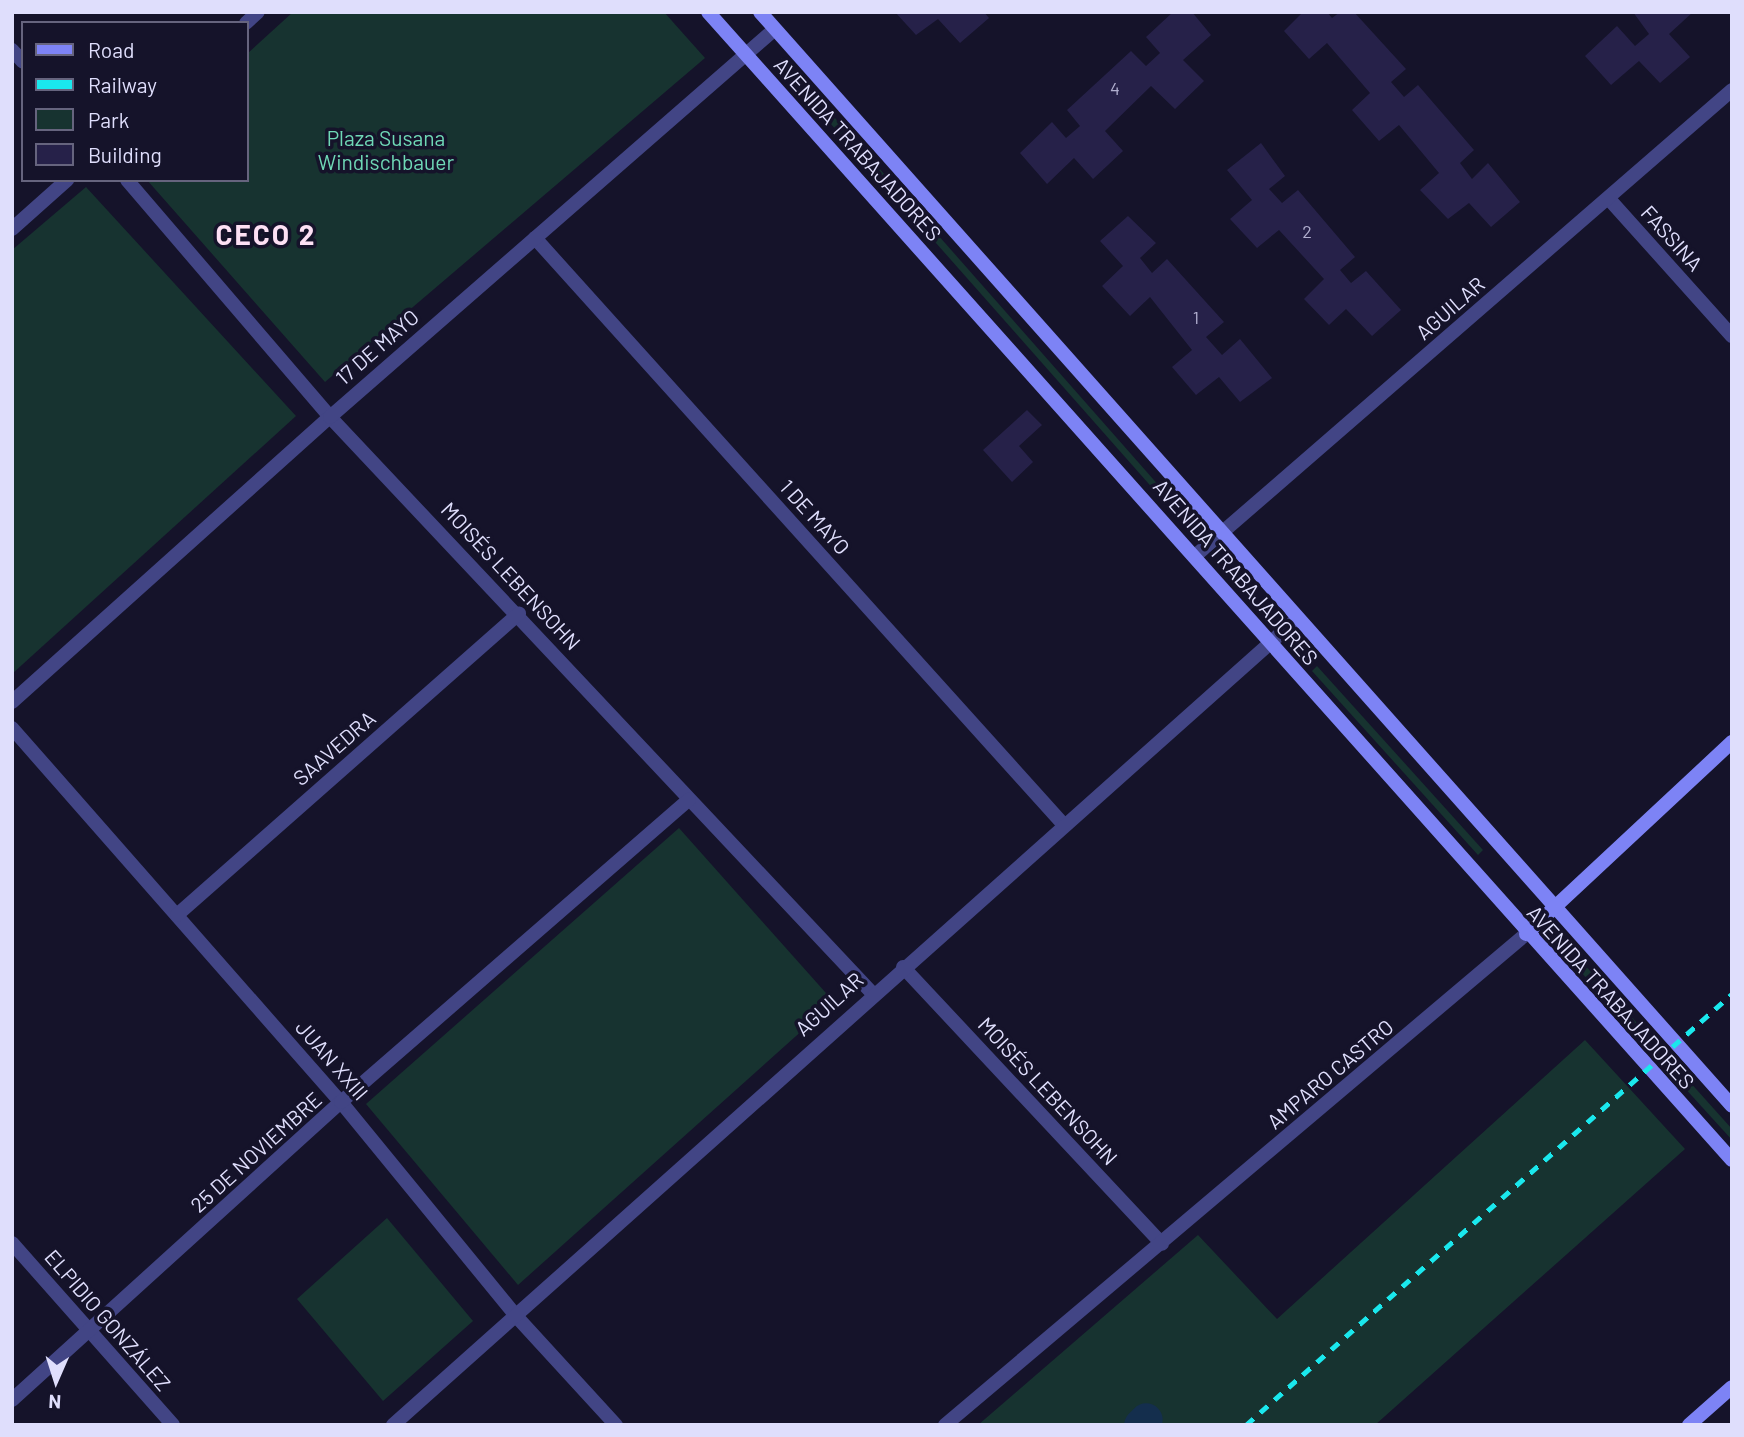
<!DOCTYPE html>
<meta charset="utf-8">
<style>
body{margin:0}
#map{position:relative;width:1744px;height:1437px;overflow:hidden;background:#15132a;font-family:Barlow,sans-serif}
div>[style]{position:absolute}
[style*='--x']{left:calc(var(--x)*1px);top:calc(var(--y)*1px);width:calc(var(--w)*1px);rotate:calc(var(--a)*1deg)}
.green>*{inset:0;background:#173330}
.canal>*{height:33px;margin:-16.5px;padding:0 16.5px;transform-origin:16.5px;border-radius:16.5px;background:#142e4d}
.building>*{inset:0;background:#262149}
.street>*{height:14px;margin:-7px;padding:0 7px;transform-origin:7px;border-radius:7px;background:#424585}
.secondary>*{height:14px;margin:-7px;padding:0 7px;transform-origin:7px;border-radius:7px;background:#7d83f5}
.rail>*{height:5px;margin-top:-2.5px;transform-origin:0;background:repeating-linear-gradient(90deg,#1ae8ed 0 10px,transparent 0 19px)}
span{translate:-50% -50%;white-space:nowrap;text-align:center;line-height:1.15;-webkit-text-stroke:7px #15132a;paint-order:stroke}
.number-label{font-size:18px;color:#b1afcf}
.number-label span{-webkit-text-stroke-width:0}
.park-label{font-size:21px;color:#6fd8b6}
.street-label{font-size:21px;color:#dfdefc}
.district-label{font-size:28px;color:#fde0f4;font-weight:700;letter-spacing:2px}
.frame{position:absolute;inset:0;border:14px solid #dfdefc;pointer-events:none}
.legend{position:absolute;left:21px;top:21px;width:228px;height:161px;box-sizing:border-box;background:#15132a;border:2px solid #66647e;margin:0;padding:9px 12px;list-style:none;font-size:21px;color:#dfdefc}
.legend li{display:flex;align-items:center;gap:14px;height:35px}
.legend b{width:35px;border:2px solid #66647e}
.north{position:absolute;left:21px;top:1346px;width:70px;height:70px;-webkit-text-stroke:5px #15132a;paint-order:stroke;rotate:183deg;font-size:19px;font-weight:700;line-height:28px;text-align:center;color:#dfdefc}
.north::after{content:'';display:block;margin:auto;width:24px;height:32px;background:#dfdefc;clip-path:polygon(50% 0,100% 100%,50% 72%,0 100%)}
</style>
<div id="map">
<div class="green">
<i style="clip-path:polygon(293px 12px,664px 12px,705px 58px,325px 382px,147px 180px,247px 180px,247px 54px)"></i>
<i style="clip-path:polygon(782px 58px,1168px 496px,1163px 500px,777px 63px)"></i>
<i style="clip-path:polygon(86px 187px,296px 416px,12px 674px,12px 250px)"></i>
<i style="clip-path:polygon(1317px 666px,1483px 850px,1478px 855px,1312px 671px)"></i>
<i style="clip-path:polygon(679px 828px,834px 1002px,518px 1285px,366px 1104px)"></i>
<i style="clip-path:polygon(1565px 943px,1656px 1044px,1651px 1049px,1559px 948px)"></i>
<i style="clip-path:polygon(1585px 1040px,1685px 1149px,1375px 1425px,978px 1425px,1198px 1235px,1277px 1319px)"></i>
<i style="clip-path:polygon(1688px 1080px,1732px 1129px,1732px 1140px,1682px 1085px)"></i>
<i style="clip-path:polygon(387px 1218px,473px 1321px,383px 1401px,297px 1299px)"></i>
</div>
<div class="canal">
<i style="--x:1140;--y:1425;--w:8;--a:-45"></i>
</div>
<div class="building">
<i style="clip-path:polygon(895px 12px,984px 12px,989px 18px,960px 43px,938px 19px,916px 35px)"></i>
<i style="clip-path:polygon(1173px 12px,1192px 12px,1211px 35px,1183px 60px,1204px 81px,1175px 109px,1151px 86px,1105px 131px,1123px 151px,1093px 179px,1074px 158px,1047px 184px,1020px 153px,1052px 122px,1066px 138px,1080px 126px,1067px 110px,1131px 51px,1146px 66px,1160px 53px,1146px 37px)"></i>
<i style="clip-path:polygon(1303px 12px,1327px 12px,1332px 18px,1340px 12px,1354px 12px,1406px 69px,1391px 82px,1404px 97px,1418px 85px,1474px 150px,1460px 163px,1472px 179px,1488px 163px,1520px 202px,1491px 227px,1469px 203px,1448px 219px,1420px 190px,1439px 173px,1399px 125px,1379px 141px,1352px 110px,1370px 93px,1327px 43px,1309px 59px,1284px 31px)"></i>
<i style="clip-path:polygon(1633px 12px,1693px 12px,1669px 34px,1690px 57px,1660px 83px,1639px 61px,1611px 85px,1585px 56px,1617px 26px,1635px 46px,1649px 34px)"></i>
<i style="clip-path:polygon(1261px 143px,1285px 176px,1269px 189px,1282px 203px,1298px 190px,1355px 257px,1340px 270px,1351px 283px,1366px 271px,1401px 310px,1372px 336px,1346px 309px,1329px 325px,1304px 299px,1324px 279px,1279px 230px,1257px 248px,1230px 219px,1252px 200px,1227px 170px)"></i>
<i style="clip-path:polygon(1128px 216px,1156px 243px,1140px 258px,1152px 273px,1167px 259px,1224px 322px,1206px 337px,1222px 355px,1240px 339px,1272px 378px,1240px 402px,1219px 377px,1196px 395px,1172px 367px,1192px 350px,1150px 297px,1130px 316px,1102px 286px,1123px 266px,1100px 241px)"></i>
<i style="clip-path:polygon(1027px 410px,1042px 425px,1019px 446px,1033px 462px,1012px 482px,983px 450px)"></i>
</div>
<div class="street">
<i style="--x:246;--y:23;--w:16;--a:-43"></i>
<i style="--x:12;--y:50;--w:16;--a:47"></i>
<i style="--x:127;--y:180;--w:312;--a:49.4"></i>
<i style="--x:330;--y:417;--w:791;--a:46.74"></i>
<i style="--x:1609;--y:199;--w:184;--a:48.1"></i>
<i style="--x:12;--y:229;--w:74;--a:-41.7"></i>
<i style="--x:535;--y:238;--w:789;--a:47.98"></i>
<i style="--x:1195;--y:556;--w:711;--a:-40.95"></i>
<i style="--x:12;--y:702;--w:427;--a:-41.9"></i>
<i style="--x:330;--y:417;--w:590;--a:-41.09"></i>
<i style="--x:12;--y:728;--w:498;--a:48.7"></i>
<i style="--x:341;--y:1102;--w:276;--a:50.7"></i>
<i style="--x:516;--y:1316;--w:148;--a:47.5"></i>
<i style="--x:177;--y:915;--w:456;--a:-41.4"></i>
<i style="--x:903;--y:967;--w:379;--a:46.9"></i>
<i style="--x:12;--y:1243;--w:243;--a:48.5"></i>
<i style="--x:12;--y:1400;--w:444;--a:-42.2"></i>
<i style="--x:341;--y:1102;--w:461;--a:-41"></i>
<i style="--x:393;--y:1425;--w:1211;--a:-41.72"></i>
<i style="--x:945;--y:1425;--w:761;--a:-40.2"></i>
</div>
<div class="secondary">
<i style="--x:708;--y:12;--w:1538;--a:48.27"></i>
<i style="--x:760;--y:12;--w:1463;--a:48.38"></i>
<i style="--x:1526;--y:934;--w:282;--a:-43"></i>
<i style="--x:1689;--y:1425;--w:57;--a:-41.5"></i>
</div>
<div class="rail">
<i style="--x:1246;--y:1425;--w:650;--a:-41.57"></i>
</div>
<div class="number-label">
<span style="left:1115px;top:88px">4</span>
<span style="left:1307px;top:231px">2</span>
<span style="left:1196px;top:317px">1</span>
</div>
<div class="park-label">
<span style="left:386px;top:150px">Plaza Susana<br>Windischbauer</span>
</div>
<div class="street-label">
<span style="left:858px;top:149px;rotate:48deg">AVENIDA TRABAJADORES</span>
<span style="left:1672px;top:238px;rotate:48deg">FASSINA</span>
<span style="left:1450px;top:308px;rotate:-41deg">AGUILAR</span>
<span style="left:377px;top:347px;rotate:-41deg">17 DE MAYO</span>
<span style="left:815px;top:517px;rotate:48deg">1 DE MAYO</span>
<span style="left:1236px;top:572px;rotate:49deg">AVENIDA TRABAJADORES</span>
<span style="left:511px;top:576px;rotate:47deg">MOISÉS LEBENSOHN</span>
<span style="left:334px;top:748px;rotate:-41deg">SAAVEDRA</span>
<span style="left:1611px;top:997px;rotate:48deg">AVENIDA TRABAJADORES</span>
<span style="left:829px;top:1004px;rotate:-42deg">AGUILAR</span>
<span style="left:332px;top:1060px;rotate:49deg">JUAN XXIII</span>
<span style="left:1330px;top:1074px;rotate:-40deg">AMPARO CASTRO</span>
<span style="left:1048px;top:1091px;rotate:47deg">MOISÉS LEBENSOHN</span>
<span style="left:256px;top:1152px;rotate:-42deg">25 DE NOVIEMBRE</span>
<span style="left:108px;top:1320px;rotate:49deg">ELPIDIO GONZÁLEZ</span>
</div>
<div class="district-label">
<span style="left:266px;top:234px">CECO 2</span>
</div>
<div class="frame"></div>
<ul class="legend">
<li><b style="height:9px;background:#7d83f5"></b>Road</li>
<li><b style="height:9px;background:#1ae8ed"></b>Railway</li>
<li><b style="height:19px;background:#173330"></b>Park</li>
<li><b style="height:19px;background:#262149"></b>Building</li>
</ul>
<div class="north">N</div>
</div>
